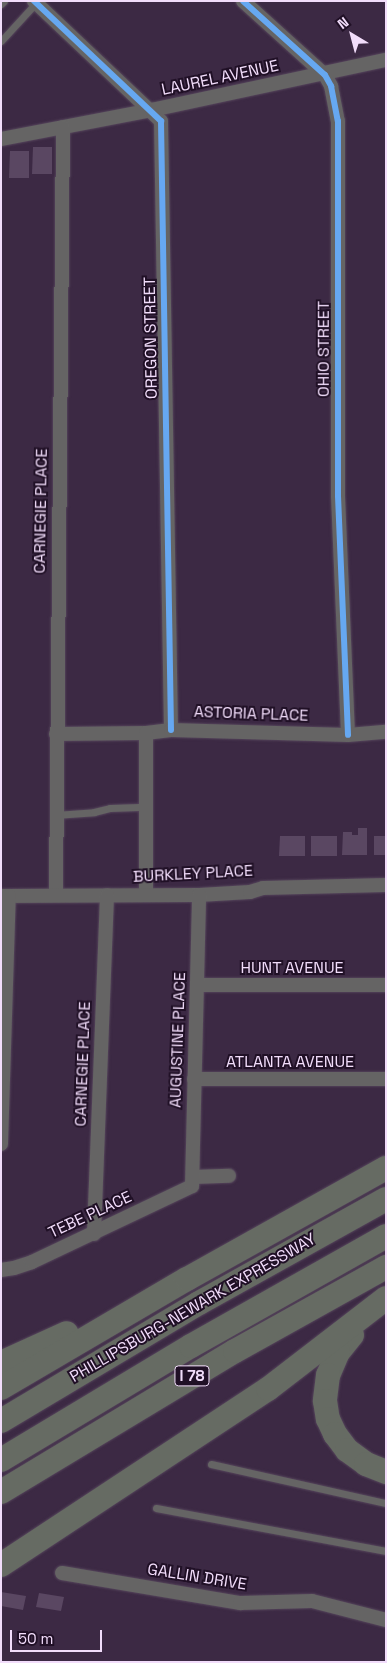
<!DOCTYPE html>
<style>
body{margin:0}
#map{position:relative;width:387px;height:1663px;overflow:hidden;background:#3c2944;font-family:"Space Grotesk",sans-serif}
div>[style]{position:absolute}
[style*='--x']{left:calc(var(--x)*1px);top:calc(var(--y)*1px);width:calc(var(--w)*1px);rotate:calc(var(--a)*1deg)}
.building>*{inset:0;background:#5a4762}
.roads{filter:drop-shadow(0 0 1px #55455b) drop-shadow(0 0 1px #55455b)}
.service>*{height:7px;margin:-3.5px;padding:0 3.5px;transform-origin:3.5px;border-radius:3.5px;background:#656464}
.minor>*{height:14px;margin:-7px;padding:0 7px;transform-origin:7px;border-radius:7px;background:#656464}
.motorway>*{height:24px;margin:-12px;padding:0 12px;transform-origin:12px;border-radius:12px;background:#666b63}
.cycleway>*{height:6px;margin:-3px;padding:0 3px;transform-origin:3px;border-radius:3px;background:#66a8f1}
span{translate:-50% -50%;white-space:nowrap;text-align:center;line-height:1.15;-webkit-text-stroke:4px #201026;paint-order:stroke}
.shield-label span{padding:1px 4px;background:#201026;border:1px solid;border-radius:4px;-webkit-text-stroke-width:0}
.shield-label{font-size:15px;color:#f2ddfb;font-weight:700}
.street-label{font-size:16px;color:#f2ddfb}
.frame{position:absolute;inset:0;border:2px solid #f2ddfb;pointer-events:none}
.north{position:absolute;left:327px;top:10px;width:50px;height:50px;-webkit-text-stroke:4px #201026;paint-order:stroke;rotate:323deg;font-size:14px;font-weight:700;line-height:20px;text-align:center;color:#f2ddfb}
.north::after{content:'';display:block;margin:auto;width:18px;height:22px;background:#f2ddfb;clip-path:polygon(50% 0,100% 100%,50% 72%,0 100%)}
.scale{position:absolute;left:10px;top:1630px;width:92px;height:22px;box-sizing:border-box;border:2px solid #f2ddfb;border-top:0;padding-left:6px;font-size:15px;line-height:18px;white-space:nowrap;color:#f2ddfb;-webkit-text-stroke:4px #201026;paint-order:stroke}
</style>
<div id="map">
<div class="building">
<i style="clip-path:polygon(33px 147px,52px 147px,52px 174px,32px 174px)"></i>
<i style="clip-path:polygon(10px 151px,29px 151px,29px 178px,9px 178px)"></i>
<i style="clip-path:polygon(358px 828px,367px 828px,367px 855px,342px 855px,343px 832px,352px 832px,352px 835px,358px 835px)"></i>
<i style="clip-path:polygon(280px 836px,305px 836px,305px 856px,279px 856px)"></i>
<i style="clip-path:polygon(311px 836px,337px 836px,337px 856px,311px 856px)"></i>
<i style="clip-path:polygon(374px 836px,386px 836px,386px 855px,374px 855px)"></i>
<i style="clip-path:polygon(1px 1592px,26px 1596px,23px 1610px,1px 1606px)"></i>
<i style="clip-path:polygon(39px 1593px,64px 1597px,61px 1611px,36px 1607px)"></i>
</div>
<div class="roads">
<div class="service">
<i style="--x:1;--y:4;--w:4;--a:-45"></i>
<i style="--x:1;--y:41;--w:52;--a:-47.4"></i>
<i style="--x:55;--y:815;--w:39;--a:-4"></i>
<i style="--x:94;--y:812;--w:16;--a:-14"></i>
<i style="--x:110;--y:808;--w:36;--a:-2"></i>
<i style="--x:211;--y:1464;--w:179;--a:12.6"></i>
<i style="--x:156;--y:1508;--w:234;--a:10.6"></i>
</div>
<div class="minor">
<i style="--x:34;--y:1;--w:175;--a:43.4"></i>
<i style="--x:161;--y:121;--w:609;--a:89.06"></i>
<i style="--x:243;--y:1;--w:110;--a:42.1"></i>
<i style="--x:325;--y:75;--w:13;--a:61"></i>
<i style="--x:331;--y:86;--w:36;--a:79"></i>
<i style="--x:338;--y:121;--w:375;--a:90"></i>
<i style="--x:338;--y:496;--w:239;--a:87.6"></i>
<i style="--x:1;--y:139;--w:154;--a:-10.9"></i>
<i style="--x:152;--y:110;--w:239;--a:-12.1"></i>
<i style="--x:56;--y:734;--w:90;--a:-0.6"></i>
<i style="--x:146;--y:733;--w:25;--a:-7"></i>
<i style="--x:171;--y:730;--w:177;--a:1.6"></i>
<i style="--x:348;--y:735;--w:38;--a:-5"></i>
<i style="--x:56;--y:895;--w:768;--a:-89.48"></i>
<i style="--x:146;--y:895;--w:162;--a:-90"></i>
<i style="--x:1;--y:896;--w:198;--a:-0.3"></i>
<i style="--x:199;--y:895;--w:51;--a:-3.4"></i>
<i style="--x:250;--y:892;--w:14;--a:-17"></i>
<i style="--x:263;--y:888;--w:123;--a:-1.4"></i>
<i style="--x:198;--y:985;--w:188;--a:0"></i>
<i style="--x:194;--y:1079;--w:192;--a:0"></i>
<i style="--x:1;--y:1144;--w:248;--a:-88.2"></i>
<i style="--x:193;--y:1177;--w:36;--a:-2"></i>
<i style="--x:94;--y:1234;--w:339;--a:-87.8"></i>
<i style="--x:1;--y:1270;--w:13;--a:-9"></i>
<i style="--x:14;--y:1268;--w:19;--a:-18"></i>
<i style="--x:32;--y:1262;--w:177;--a:-25.4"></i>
<i style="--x:192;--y:1186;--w:291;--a:-88.6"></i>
<i style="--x:62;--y:1573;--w:181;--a:9.6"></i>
<i style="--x:240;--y:1603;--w:72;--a:-1.6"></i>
<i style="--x:312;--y:1601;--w:76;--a:14.4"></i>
</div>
<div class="motorway">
<i style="--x:352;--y:1335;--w:22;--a:129"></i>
<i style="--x:338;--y:1352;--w:25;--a:113"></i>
<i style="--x:328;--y:1375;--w:26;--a:97"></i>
<i style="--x:325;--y:1401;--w:18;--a:81"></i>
<i style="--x:328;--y:1419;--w:17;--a:65"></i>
<i style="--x:335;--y:1434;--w:20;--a:53"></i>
<i style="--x:347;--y:1450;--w:24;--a:36"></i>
<i style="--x:366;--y:1464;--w:22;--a:22"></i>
<i style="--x:1;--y:1363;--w:72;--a:-24.4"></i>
<i style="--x:1;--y:1388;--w:216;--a:-30.4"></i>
<i style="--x:187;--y:1279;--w:228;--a:-29.2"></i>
<i style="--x:1;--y:1421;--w:230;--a:-30.8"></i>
<i style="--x:199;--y:1303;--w:214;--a:-29.1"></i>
<i style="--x:1;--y:1460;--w:222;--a:-31"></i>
<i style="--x:191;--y:1346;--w:224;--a:-29.4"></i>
<i style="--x:1;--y:1492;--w:273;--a:-31.1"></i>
<i style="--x:235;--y:1351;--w:173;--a:-29.1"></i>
<i style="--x:1;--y:1565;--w:320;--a:-33.4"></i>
<i style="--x:268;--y:1389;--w:149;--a:-37.6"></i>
</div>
</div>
<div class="cycleway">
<i style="--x:34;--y:1;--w:175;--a:43.4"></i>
<i style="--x:161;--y:121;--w:609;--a:89.06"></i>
<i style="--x:243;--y:1;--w:110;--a:42.1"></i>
<i style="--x:325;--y:75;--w:13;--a:61"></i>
<i style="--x:331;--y:86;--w:36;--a:79"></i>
<i style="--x:338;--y:121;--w:375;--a:90"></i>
<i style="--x:338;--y:496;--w:239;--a:87.6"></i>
</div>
<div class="shield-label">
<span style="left:192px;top:1376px">I 78</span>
</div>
<div class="street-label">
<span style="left:220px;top:78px;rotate:-12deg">LAUREL AVENUE</span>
<span style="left:151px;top:338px;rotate:-91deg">OREGON STREET</span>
<span style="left:324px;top:349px;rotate:-90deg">OHIO STREET</span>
<span style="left:41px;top:511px;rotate:-89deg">CARNEGIE PLACE</span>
<span style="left:251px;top:714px;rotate:2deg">ASTORIA PLACE</span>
<span style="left:193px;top:874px;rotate:-3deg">BURKLEY PLACE</span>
<span style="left:292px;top:968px">HUNT AVENUE</span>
<span style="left:178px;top:1040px;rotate:-88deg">AUGUSTINE PLACE</span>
<span style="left:290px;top:1062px">ATLANTA AVENUE</span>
<span style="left:83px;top:1064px;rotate:-88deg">CARNEGIE PLACE</span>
<span style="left:90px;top:1215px;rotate:-25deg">TEBE PLACE</span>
<span style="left:193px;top:1308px;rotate:-30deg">PHILLIPSBURG-NEWARK EXPRESSWAY</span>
<span style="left:197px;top:1577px;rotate:9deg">GALLIN DRIVE</span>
</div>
<div class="frame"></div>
<div class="north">N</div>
<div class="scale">50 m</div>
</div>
